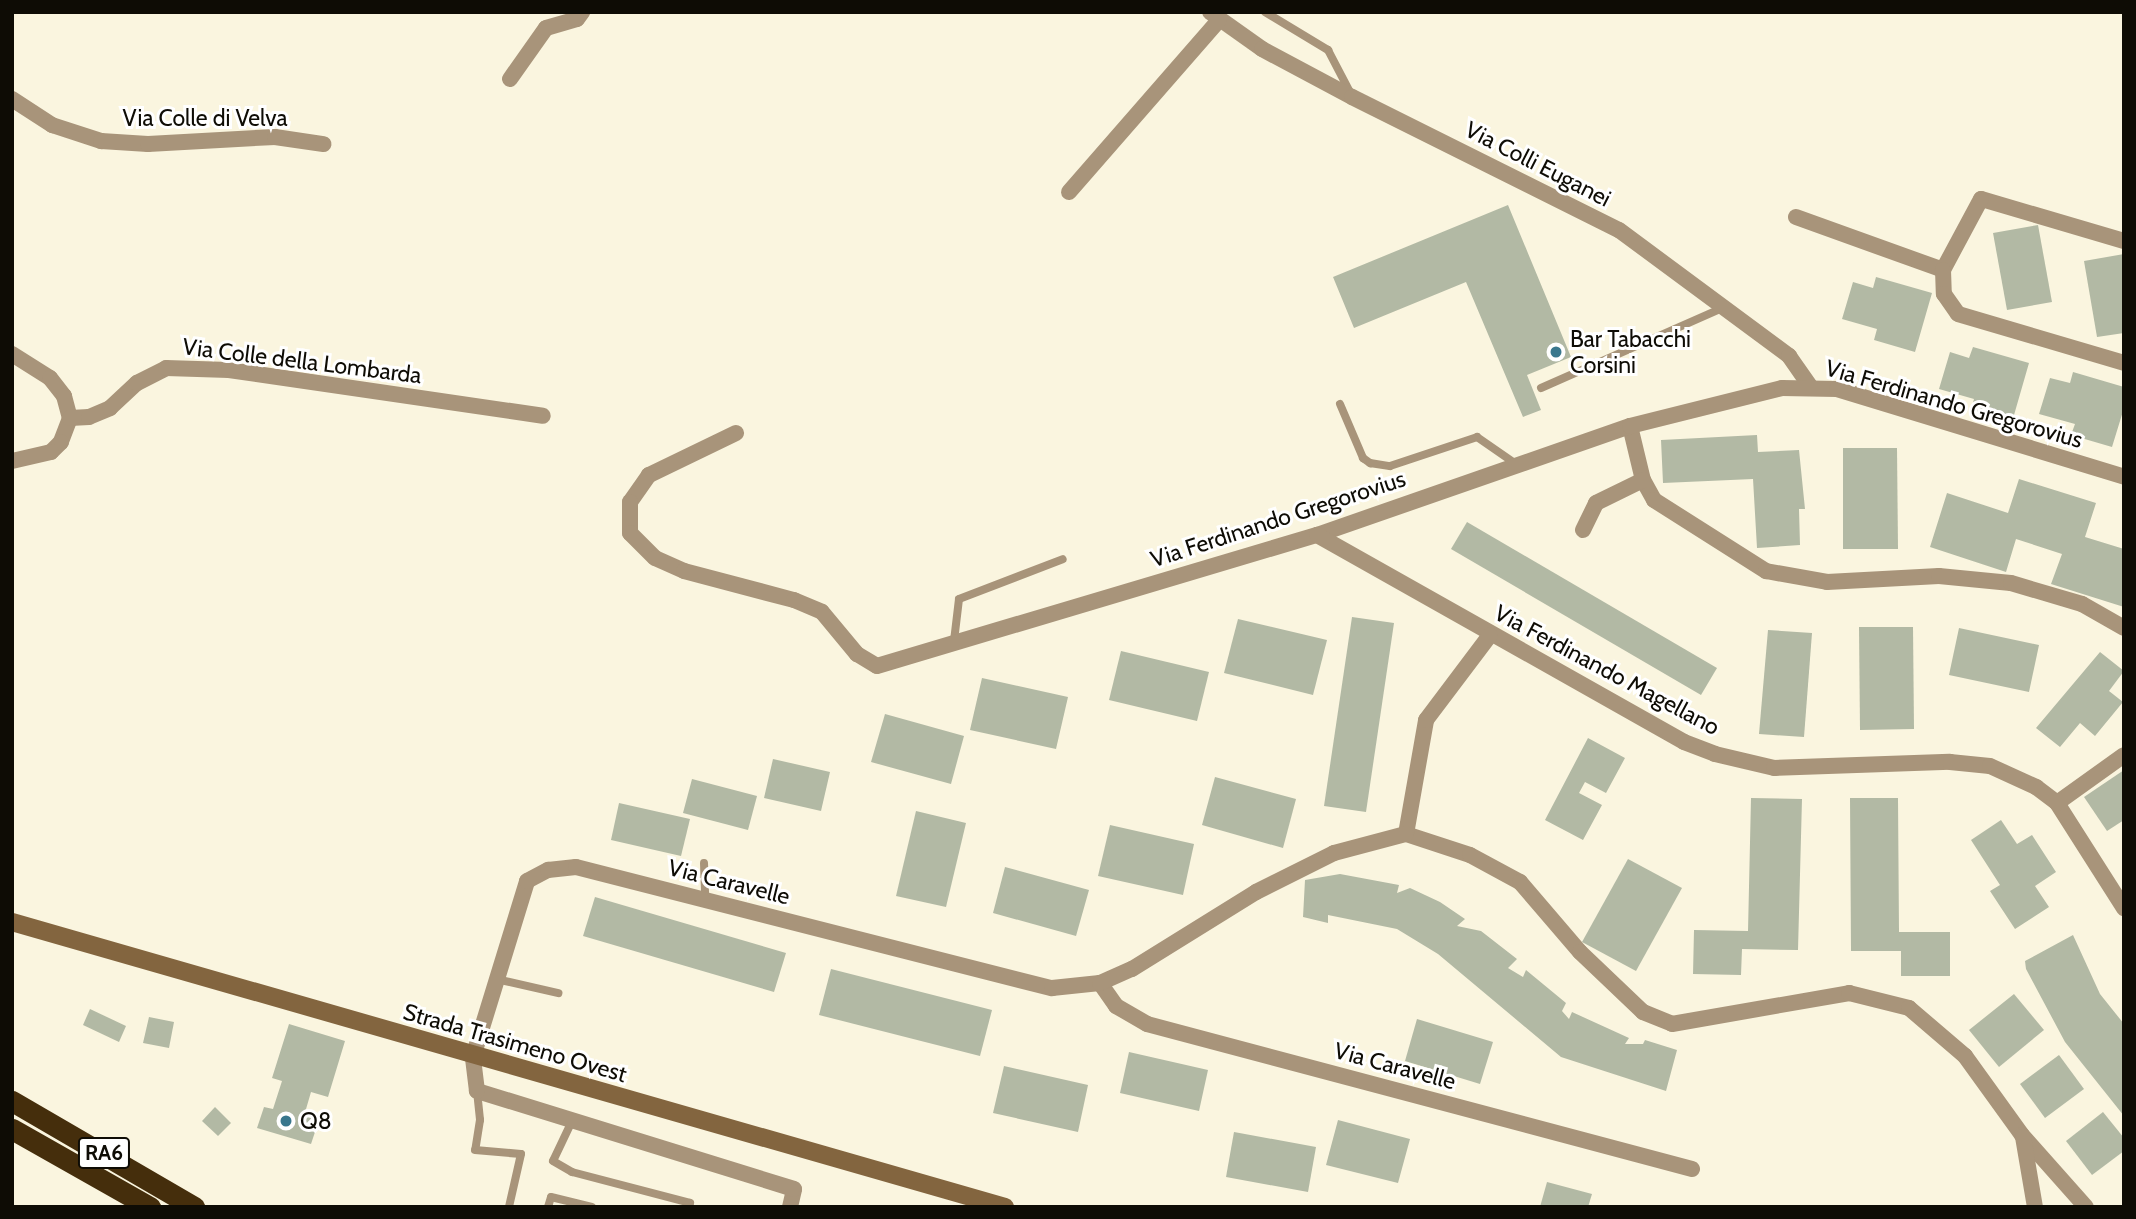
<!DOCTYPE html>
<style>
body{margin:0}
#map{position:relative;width:2136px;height:1219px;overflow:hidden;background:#faf5df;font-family:Cabin,sans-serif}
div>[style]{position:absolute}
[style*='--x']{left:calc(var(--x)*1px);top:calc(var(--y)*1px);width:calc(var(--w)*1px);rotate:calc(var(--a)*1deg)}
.building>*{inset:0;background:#b2b9a4}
.lane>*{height:8px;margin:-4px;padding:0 4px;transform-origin:4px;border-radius:4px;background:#a8947a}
.street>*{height:16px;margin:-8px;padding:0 8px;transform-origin:8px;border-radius:8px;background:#a8947a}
.secondary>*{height:18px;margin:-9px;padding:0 9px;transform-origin:9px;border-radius:9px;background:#83653f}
.highway>*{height:21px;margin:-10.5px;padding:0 10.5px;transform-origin:10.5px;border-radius:10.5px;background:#452e0c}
.dots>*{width:19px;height:19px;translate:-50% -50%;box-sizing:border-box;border:4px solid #fff;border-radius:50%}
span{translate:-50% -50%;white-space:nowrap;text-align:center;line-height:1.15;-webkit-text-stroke:6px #fff;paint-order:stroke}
.shield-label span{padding:2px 5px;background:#fff;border:2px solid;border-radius:5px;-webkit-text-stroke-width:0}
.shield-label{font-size:21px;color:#0e0c05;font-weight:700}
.street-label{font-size:23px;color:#0e0c05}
.poi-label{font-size:23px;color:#0e0c05}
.left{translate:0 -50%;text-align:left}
.frame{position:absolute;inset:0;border:14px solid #0e0c05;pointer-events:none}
</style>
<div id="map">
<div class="building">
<i style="clip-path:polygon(1508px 205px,1571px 357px,1527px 375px,1541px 410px,1523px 417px,1466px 282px,1354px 328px,1333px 277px)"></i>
<i style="clip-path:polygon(2038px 225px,2052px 302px,2007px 310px,1993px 233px)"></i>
<i style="clip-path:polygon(2124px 254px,2124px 333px,2097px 337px,2084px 261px)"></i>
<i style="clip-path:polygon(1876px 277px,1932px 293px,1915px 352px,1874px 340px,1877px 329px,1842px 319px,1853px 282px,1873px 288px)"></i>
<i style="clip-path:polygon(1973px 347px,2029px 363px,2012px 422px,1971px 410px,1974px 399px,1939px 389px,1950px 352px,1969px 358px)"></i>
<i style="clip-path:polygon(2073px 372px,2124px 387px,2124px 408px,2112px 447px,2071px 435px,2075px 424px,2039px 414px,2050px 378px,2070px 383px)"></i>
<i style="clip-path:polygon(1757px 435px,1758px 452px,1799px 450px,1805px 509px,1799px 509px,1800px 545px,1757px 548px,1753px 479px,1663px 483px,1661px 440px)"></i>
<i style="clip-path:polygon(1843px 448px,1897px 448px,1898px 549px,1843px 549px)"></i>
<i style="clip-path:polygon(2019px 479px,2096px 503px,2085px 537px,2124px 549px,2124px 607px,2051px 584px,2062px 554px,2016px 539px,2006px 572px,1930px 547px,1947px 493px,2008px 513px)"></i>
<i style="clip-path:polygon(1467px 522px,1717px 668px,1701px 695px,1451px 549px)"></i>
<i style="clip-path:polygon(1352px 617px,1394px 623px,1366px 812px,1324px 806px)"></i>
<i style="clip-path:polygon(1238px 619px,1327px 640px,1313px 695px,1224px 673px)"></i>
<i style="clip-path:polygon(1859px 627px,1913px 627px,1914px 729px,1860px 730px)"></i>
<i style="clip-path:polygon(1959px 628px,2039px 645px,2029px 692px,1949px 675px)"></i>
<i style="clip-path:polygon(1768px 630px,1812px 633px,1804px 737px,1759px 734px)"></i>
<i style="clip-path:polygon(1121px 651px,1209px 672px,1197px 721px,1109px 700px)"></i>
<i style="clip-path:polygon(2100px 652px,2124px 671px,2109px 691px,2123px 702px,2095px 736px,2080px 723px,2060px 747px,2036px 728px)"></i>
<i style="clip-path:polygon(982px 678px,1068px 697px,1056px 749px,970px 730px)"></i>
<i style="clip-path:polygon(885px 714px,964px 736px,951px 784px,871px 762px)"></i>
<i style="clip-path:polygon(1588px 738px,1625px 758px,1606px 793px,1585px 782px,1579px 793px,1602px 805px,1583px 840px,1545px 820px)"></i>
<i style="clip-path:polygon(773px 759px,830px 772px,821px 811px,764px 798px)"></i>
<i style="clip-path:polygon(2124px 770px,2124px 820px,2107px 831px,2084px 797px)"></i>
<i style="clip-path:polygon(1215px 777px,1296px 799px,1283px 848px,1202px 825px)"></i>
<i style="clip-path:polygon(692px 779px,757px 796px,748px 830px,683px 813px)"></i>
<i style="clip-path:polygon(1751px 798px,1802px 799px,1798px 950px,1742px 949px,1741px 975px,1693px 974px,1694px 930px,1748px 931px)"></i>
<i style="clip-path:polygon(1850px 798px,1898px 798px,1899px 932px,1950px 932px,1950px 976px,1901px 976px,1901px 951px,1851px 951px)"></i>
<i style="clip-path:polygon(619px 803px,690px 819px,681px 856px,611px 840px)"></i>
<i style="clip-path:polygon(916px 811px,966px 823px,946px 907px,896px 896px)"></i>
<i style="clip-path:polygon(2001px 820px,2017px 844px,2032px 835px,2056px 872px,2035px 886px,2049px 907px,2015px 929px,1990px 891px,2000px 885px,1971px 840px)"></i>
<i style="clip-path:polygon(1110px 825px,1194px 844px,1183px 895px,1098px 876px)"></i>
<i style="clip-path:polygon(1628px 859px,1682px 888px,1636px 971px,1582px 942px)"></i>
<i style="clip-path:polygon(1005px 867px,1089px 890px,1076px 936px,993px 913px)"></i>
<i style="clip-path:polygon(1340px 874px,1399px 885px,1397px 893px,1410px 888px,1440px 902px,1465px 919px,1457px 926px,1481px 931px,1517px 959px,1508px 968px,1523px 977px,1526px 970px,1566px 1003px,1562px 1011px,1569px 1019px,1572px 1012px,1629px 1038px,1625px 1044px,1643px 1044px,1645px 1040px,1677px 1050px,1666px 1091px,1561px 1057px,1438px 954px,1397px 929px,1328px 915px,1328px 923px,1303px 917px,1305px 880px)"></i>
<i style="clip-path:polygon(595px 897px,786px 953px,774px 992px,583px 936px)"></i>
<i style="clip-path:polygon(2073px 935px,2100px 994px,2124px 1024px,2124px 1116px,2065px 1042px,2026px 969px,2025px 961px)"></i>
<i style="clip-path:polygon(831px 969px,992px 1010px,980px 1056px,819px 1015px)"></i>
<i style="clip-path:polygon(2014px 994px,2044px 1030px,1999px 1067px,1969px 1030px)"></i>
<i style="clip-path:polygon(90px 1009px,126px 1026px,119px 1042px,83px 1025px)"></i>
<i style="clip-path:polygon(149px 1017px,174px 1022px,169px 1048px,143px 1043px)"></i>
<i style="clip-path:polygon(1417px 1019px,1493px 1042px,1480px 1084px,1405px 1061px)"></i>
<i style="clip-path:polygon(289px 1024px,345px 1041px,328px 1097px,311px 1092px,304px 1116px,319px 1120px,311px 1144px,257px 1128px,264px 1107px,273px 1109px,282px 1081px,272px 1078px)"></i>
<i style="clip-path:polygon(1129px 1052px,1208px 1070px,1199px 1111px,1120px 1093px)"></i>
<i style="clip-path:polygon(2059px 1055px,2084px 1089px,2045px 1118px,2020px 1084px)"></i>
<i style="clip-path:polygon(1004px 1066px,1088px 1085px,1078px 1132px,993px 1113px)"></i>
<i style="clip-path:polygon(215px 1107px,231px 1123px,218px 1136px,202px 1121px)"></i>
<i style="clip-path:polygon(2103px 1112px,2124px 1138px,2124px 1151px,2092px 1175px,2066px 1141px)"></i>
<i style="clip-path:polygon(1338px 1120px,1410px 1139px,1398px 1183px,1326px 1165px)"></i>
<i style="clip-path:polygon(1234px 1132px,1316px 1147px,1308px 1192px,1226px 1177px)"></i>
<i style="clip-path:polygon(1547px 1182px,1592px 1194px,1588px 1207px,1540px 1207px)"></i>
</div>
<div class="lane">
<i style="--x:1265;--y:12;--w:74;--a:31.1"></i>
<i style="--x:1328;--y:50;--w:50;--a:62.4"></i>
<i style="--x:1541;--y:388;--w:201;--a:-23.8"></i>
<i style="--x:1340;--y:404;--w:59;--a:66.9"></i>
<i style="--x:1363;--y:458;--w:9;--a:36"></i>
<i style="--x:1370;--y:463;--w:20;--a:9"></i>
<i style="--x:1390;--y:466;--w:92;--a:-18.4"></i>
<i style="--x:1477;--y:437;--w:47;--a:34.7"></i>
<i style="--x:954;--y:641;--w:42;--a:-83.2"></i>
<i style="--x:959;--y:599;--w:111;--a:-21"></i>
<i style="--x:704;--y:863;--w:36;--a:88"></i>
<i style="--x:496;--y:979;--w:64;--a:12.7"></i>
<i style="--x:477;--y:1091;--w:29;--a:84"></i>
<i style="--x:480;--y:1120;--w:30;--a:99"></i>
<i style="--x:475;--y:1150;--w:46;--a:5"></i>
<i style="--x:521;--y:1154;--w:54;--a:102.8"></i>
<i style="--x:572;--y:1121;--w:44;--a:115.4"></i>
<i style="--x:553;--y:1161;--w:22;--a:30"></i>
<i style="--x:572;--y:1172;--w:122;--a:14.7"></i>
<i style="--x:690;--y:1203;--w:5;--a:127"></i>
<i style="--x:548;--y:1207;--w:10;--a:-73"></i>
<i style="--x:551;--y:1197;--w:42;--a:13.7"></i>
</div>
<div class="street">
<i style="--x:1210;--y:12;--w:64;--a:35.4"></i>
<i style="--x:1262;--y:49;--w:102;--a:28.1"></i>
<i style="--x:1352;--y:97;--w:298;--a:26.5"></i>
<i style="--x:1619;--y:230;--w:212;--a:36.5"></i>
<i style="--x:1789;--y:356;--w:37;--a:55"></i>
<i style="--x:510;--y:79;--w:62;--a:-54.8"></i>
<i style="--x:546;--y:28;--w:32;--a:-16"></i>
<i style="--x:577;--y:19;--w:9;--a:-54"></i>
<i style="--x:12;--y:99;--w:48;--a:33"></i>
<i style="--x:52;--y:125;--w:52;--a:18.1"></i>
<i style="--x:101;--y:141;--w:47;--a:3.7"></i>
<i style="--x:148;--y:144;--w:127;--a:-3.2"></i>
<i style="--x:275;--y:137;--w:49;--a:8.3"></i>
<i style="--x:1069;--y:192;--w:228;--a:-48.9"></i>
<i style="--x:1796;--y:217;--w:156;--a:19.8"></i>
<i style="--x:2124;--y:241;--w:149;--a:-163.6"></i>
<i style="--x:1981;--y:199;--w:81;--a:118.2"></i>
<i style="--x:1943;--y:270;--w:24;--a:88"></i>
<i style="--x:1944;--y:294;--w:24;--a:55"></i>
<i style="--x:1958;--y:314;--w:173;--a:16.4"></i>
<i style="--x:12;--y:354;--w:45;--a:32.3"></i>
<i style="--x:50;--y:378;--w:23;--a:52"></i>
<i style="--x:64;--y:396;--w:23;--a:75"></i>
<i style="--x:70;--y:418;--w:26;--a:111"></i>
<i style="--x:61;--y:442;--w:14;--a:135"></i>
<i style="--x:51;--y:452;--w:40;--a:167"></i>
<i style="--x:70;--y:418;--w:19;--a:-3"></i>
<i style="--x:89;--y:417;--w:23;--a:-23"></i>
<i style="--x:110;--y:408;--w:37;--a:-43"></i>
<i style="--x:137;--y:383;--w:33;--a:-27"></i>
<i style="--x:166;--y:368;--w:63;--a:1.8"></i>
<i style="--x:229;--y:370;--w:317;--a:8.3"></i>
<i style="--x:1630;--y:426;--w:56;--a:76.5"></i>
<i style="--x:1643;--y:480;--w:23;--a:61"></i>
<i style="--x:1654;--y:500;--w:133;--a:32.4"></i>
<i style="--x:1766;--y:571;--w:62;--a:10.2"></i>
<i style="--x:1827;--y:582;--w:112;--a:-3.1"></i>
<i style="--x:1939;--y:576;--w:72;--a:5.6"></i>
<i style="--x:2011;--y:583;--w:74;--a:16.5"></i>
<i style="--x:2082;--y:604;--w:48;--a:29.7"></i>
<i style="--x:736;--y:433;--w:97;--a:154.2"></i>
<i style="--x:649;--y:475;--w:33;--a:125"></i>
<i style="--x:630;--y:502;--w:31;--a:90"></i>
<i style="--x:630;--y:533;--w:35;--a:45"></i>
<i style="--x:655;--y:558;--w:32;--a:24"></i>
<i style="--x:684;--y:571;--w:114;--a:14.8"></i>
<i style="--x:794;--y:600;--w:30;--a:23"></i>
<i style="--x:822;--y:612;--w:55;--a:50.2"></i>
<i style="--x:857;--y:654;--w:23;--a:31"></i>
<i style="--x:877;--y:666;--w:459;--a:-16.6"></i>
<i style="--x:1317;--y:535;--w:331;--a:-19.2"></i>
<i style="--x:1630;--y:426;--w:157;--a:-14"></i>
<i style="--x:1782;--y:388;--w:55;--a:1"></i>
<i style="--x:1837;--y:389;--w:300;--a:17"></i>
<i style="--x:1583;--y:530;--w:30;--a:-64"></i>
<i style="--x:1596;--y:503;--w:52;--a:-26.1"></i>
<i style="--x:1317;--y:535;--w:421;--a:29.4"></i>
<i style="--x:1684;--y:742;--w:33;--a:21"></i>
<i style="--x:1715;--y:754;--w:61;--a:13.3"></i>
<i style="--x:1774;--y:768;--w:176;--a:-2"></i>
<i style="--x:1950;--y:762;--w:40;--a:5.7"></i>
<i style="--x:1990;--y:766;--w:51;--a:24.5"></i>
<i style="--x:2036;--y:787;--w:26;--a:37"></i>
<i style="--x:2057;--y:803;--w:125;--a:57.5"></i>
<i style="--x:2057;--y:803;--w:82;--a:-35.6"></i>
<i style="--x:1406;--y:834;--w:67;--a:18.2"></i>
<i style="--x:1470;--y:855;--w:57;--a:28.4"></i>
<i style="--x:1520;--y:882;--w:92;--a:49.4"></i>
<i style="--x:1580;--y:952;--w:87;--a:43.6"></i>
<i style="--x:1643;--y:1012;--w:31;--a:22"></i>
<i style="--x:1672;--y:1024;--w:180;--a:-9.9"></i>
<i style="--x:1849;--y:993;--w:62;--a:14"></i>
<i style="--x:1909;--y:1008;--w:74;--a:40.6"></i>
<i style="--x:1965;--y:1056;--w:97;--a:54.2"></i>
<i style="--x:2022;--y:1135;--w:96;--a:48.4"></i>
<i style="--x:1406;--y:834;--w:116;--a:-80"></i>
<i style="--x:1426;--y:720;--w:106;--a:-53"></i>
<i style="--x:1100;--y:983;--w:28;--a:55"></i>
<i style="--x:1116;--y:1006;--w:36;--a:30"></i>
<i style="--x:1147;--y:1024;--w:564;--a:14.9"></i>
<i style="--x:2023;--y:1137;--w:71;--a:80.3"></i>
<i style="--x:790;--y:1207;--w:18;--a:-77"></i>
<i style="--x:794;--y:1189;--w:332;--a:-162.8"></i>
<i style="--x:477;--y:1091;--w:34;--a:-97"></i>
<i style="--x:473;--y:1057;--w:184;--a:-72.9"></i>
<i style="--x:527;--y:881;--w:24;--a:-28"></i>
<i style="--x:548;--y:870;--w:28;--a:-6"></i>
<i style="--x:576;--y:867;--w:491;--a:14.3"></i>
<i style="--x:1052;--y:988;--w:48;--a:-5.9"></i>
<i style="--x:1100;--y:983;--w:35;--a:-24"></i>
<i style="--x:1132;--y:969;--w:146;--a:-31.8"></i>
<i style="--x:1256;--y:892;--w:87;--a:-26.6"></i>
<i style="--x:1334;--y:853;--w:74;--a:-14.8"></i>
</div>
<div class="secondary">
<i style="--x:12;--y:922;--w:1033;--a:16.01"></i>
</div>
<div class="highway">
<i style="--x:12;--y:1101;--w:211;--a:30.2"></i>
<i style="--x:12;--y:1129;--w:159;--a:29.5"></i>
</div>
<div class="dots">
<i style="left:1556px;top:352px;background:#39778d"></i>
<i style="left:286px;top:1121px;background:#39778d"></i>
</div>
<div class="shield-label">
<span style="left:104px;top:1153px">RA6</span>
</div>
<div class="street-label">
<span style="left:205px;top:118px">Via Colle di Velva</span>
<span style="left:1538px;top:164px;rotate:27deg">Via Colli Euganei</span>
<span style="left:302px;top:361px;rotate:7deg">Via Colle della Lombarda</span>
<span style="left:1954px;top:404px;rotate:16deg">Via Ferdinando Gregorovius</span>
<span style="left:1278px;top:519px;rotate:-18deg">Via Ferdinando Gregorovius</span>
<span style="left:1607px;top:670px;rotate:28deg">Via Ferdinando Magellano</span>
<span style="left:729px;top:882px;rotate:14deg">Via Caravelle</span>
<span style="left:515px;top:1043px;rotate:16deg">Strada Trasimeno Ovest</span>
<span style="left:1395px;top:1066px;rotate:15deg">Via Caravelle</span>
</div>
<div class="poi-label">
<span class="left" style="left:1570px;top:352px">Bar Tabacchi<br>Corsini</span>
<span class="left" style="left:300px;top:1121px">Q8</span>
</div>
<div class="frame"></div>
</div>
